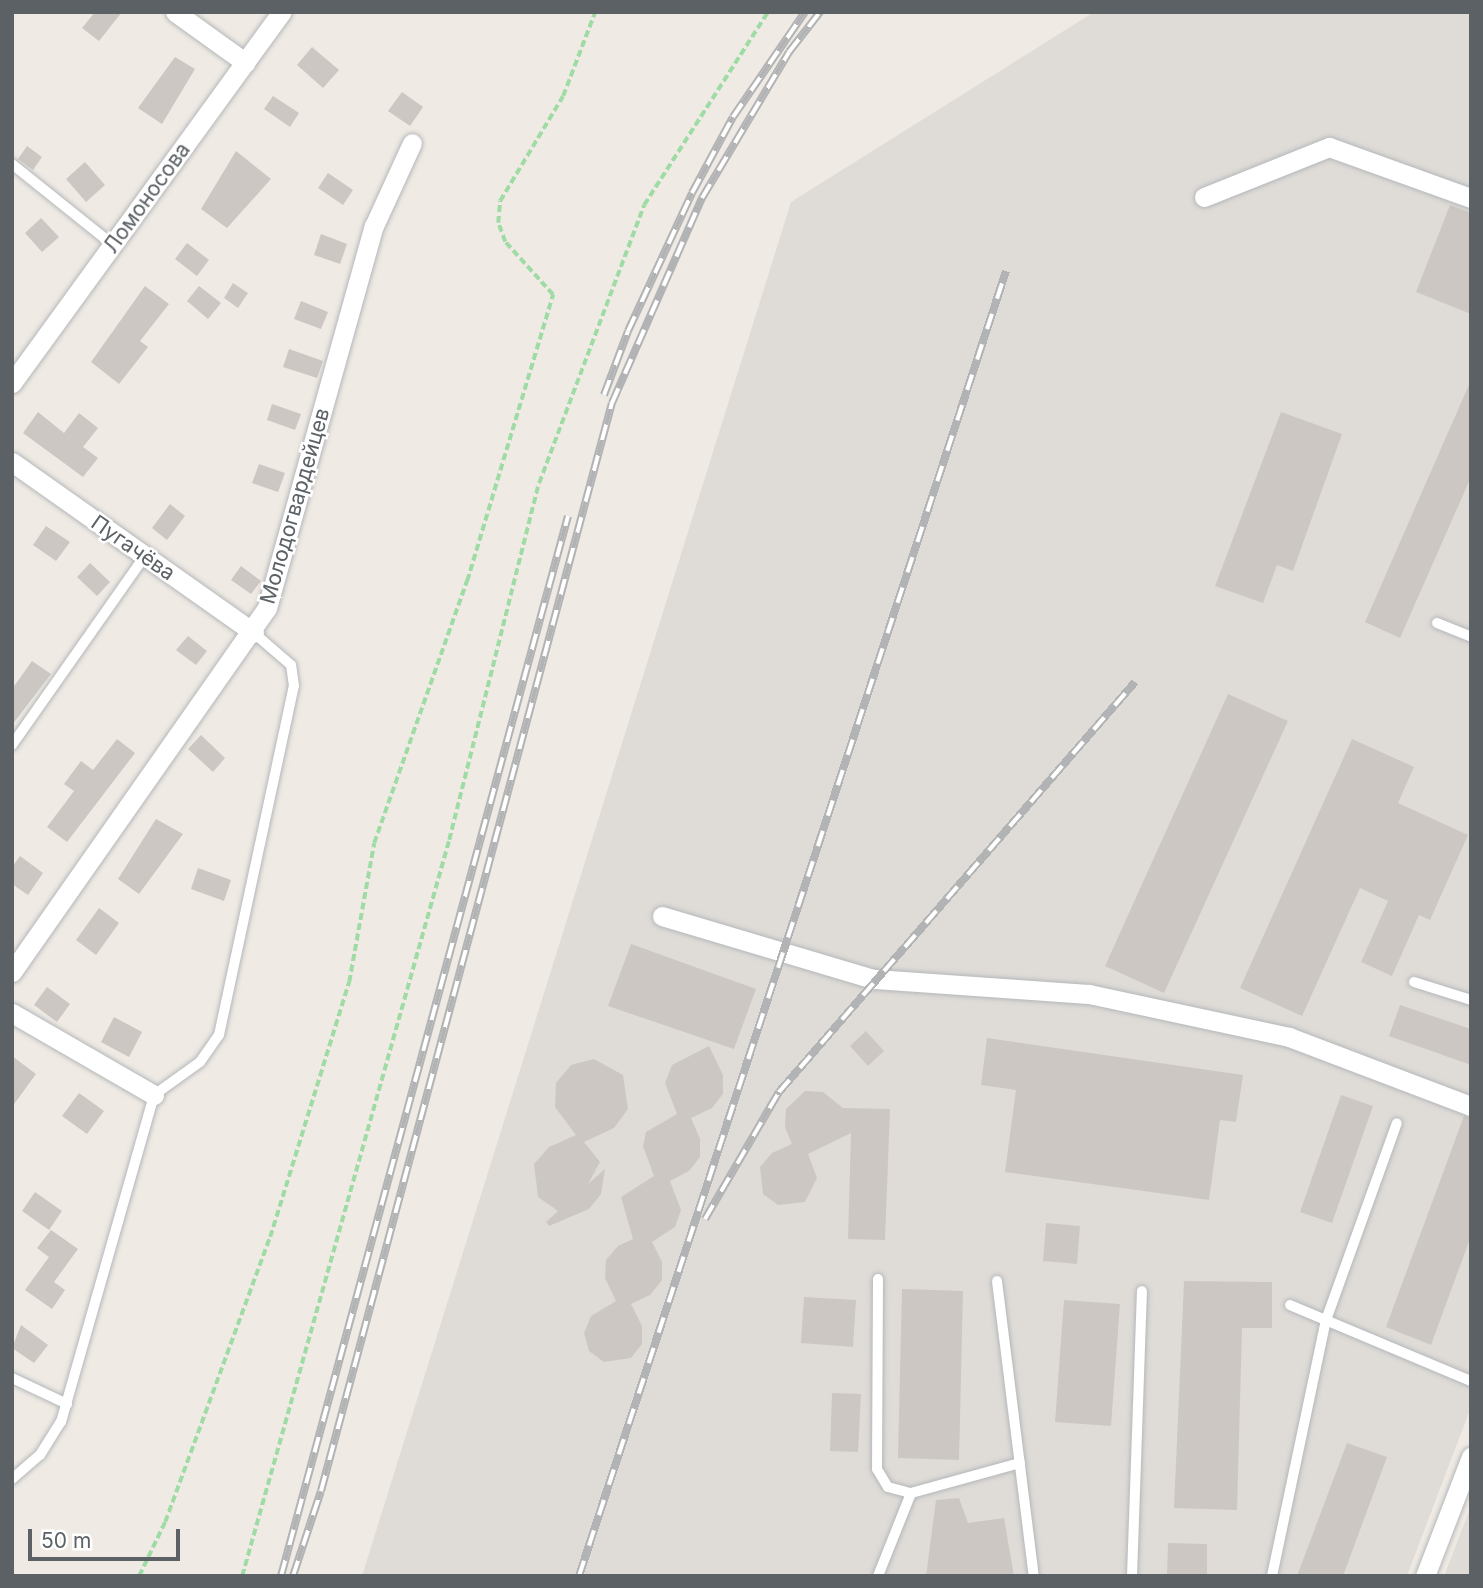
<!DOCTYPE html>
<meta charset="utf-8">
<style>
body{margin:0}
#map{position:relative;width:1483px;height:1588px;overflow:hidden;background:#efeae3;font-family:Inter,sans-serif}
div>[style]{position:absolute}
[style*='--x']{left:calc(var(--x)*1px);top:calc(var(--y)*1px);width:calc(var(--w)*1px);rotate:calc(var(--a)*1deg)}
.industrial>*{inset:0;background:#dfdcd7}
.building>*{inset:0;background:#ccc7c2}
.path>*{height:3.5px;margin-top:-1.75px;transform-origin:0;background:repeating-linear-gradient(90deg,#9fdca5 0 7px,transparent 0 10.5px)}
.roads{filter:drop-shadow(0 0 2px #b4b7bb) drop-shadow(0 0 2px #b4b7bb)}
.service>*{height:10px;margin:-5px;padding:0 5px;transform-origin:5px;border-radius:5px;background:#fff}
.minor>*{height:19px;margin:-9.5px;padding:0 9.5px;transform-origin:9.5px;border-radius:9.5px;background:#fff}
.rail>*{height:8px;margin-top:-4px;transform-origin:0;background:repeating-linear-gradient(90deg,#fff 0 16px,#b2b3b4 0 32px);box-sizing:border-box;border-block:2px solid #b2b3b4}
span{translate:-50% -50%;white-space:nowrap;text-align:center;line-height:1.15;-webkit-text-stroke:5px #fff;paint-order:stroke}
.street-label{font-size:21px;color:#5b6165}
.frame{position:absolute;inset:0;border:14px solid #5b6165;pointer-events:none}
.scale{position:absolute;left:28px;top:1529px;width:152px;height:32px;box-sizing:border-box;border:4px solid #5b6165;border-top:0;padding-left:9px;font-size:21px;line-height:24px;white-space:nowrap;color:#5b6165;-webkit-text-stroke:5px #fff;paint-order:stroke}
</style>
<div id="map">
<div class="industrial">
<i style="clip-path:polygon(1094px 12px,1471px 12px,1471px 1407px,1407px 1576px,362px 1576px,791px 202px)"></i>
<i style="clip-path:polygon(1471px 1506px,1471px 1576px,1444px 1576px)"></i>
</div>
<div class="building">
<i style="clip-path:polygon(95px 12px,122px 12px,99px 41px,82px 28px)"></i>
<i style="clip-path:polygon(312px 47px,339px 70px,323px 88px,297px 65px)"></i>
<i style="clip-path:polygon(175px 57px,195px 69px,162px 124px,138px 108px)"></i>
<i style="clip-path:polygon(402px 92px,423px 107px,410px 126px,388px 111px)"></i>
<i style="clip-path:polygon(273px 96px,299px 113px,290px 127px,264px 109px)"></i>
<i style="clip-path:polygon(27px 146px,42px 157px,33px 170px,18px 159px)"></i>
<i style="clip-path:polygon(236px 151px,271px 179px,227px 228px,201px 209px)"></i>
<i style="clip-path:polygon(85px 162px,105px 185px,86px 202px,66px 179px)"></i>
<i style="clip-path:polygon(328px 173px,353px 190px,343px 205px,318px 188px)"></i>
<i style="clip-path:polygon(1450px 205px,1471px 213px,1471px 314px,1416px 292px)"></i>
<i style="clip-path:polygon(41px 218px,59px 237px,42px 252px,25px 233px)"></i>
<i style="clip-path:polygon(321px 234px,347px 244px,340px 264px,314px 255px)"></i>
<i style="clip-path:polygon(187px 243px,209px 260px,197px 276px,175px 259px)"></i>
<i style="clip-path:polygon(233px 283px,248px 293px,238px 308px,224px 298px)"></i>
<i style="clip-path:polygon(145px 286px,169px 304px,140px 341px,148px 347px,119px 384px,91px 362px)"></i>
<i style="clip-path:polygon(199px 286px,221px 303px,208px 319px,187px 301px)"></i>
<i style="clip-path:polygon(301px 301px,328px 312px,321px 329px,294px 319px)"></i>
<i style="clip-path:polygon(289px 349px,323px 361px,317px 378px,283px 367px)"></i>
<i style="clip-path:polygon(1471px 380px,1471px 477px,1400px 638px,1365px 622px)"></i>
<i style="clip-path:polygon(272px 404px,301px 414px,295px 430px,267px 420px)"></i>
<i style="clip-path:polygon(38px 412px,64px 433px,79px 413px,98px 428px,83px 447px,98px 458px,83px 477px,23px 433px)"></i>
<i style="clip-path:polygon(1281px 412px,1342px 434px,1293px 571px,1277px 565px,1263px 603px,1215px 586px)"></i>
<i style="clip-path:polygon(259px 464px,285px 473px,278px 492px,252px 483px)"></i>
<i style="clip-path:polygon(170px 504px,185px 516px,167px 540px,152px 528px)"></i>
<i style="clip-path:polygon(46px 526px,70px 542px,56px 561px,33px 545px)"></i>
<i style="clip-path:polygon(90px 563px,110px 582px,97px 596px,77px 577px)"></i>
<i style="clip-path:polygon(241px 566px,261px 581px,251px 594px,231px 580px)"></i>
<i style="clip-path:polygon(188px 636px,207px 651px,196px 665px,176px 650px)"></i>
<i style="clip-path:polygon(32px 661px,51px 674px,12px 725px,12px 689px)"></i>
<i style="clip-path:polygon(1228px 694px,1288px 721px,1164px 993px,1105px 966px)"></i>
<i style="clip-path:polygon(201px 735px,225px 758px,213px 772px,188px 749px)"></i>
<i style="clip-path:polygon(117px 739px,135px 753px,67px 842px,47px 827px,74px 791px,64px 784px,81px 761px,93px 770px)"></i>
<i style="clip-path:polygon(1352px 739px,1414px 767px,1398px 803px,1468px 835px,1430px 920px,1419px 915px,1392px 976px,1361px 962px,1388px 901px,1360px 888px,1302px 1016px,1240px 988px)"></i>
<i style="clip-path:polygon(156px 819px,183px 834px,139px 894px,118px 879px)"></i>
<i style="clip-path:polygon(20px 856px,43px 873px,28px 895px,12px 884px,12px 867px)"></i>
<i style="clip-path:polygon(198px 868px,231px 880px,224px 901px,191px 889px)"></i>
<i style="clip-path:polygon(99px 908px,119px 923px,96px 955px,76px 940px)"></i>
<i style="clip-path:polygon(631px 944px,756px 989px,734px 1049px,608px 1006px)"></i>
<i style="clip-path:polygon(47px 987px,70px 1004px,57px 1022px,34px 1005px)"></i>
<i style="clip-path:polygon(1400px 1005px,1471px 1029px,1471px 1065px,1389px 1036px)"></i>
<i style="clip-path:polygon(114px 1017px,142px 1032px,129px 1057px,101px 1042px)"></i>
<i style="clip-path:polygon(866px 1031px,884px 1051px,868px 1066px,850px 1046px)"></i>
<i style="clip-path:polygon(987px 1038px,1243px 1075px,1236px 1122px,1220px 1120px,1209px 1200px,1005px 1172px,1016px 1090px,981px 1085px)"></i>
<i style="clip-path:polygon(709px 1046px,723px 1075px,723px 1094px,712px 1108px,691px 1118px,700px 1139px,700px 1157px,689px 1171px,670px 1181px,681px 1210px,675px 1227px,652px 1242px,662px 1262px,662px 1280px,650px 1295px,631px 1304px,642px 1326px,642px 1344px,631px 1358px,604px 1362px,589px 1351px,584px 1333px,591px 1316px,616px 1301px,605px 1278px,606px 1260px,618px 1246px,633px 1239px,621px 1197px,654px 1176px,643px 1146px,646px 1132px,677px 1114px,665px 1083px,672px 1065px)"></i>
<i style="clip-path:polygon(12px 1056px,36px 1074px,12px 1107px)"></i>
<i style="clip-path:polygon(594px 1059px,623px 1075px,628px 1109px,614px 1128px,584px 1142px,600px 1162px,588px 1184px,605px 1169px,601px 1194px,589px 1209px,549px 1226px,546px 1222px,558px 1211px,538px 1197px,534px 1164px,549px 1147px,576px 1135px,555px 1107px,556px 1083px,571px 1065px)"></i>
<i style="clip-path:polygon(805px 1091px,823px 1092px,843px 1108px,890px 1109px,885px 1240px,848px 1239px,851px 1133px,808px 1154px,817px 1178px,805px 1202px,778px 1205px,763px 1194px,760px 1167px,772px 1153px,792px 1144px,785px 1127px,786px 1109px)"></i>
<i style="clip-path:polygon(79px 1093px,104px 1111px,87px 1134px,62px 1116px)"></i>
<i style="clip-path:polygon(1341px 1095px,1373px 1106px,1332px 1223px,1300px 1212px)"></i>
<i style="clip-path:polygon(1464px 1116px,1471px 1118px,1471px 1236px,1431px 1345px,1386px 1327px)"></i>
<i style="clip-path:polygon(35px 1192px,62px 1211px,49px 1230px,22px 1211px)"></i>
<i style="clip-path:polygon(1046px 1223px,1080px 1226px,1077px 1264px,1043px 1261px)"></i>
<i style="clip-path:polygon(51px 1230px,78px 1249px,54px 1282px,65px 1290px,52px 1309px,25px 1290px,49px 1257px,37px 1248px)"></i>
<i style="clip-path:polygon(1184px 1281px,1272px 1282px,1272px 1328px,1242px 1328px,1237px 1510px,1174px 1508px)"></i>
<i style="clip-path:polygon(902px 1289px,963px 1291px,959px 1460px,898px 1458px)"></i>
<i style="clip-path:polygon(804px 1297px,856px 1300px,853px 1347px,801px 1343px)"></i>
<i style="clip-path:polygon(1064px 1300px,1120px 1304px,1111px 1426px,1055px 1422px)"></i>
<i style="clip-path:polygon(21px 1325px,48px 1345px,34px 1363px,12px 1348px)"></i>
<i style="clip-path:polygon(832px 1393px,861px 1394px,858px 1452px,830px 1451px)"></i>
<i style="clip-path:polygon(1347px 1443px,1387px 1457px,1343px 1576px,1297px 1576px)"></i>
<i style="clip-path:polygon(959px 1498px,968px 1523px,1004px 1518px,1014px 1576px,926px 1576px,936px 1500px)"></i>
<i style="clip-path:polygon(1168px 1543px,1207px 1544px,1207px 1576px,1167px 1576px)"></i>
</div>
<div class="path">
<i style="--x:139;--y:1576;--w:60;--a:-64.3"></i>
<i style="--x:165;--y:1522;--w:304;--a:-69.8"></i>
<i style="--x:270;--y:1237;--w:267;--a:-72.8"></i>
<i style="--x:349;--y:982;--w:141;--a:-79.8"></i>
<i style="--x:374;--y:843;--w:278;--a:-70.5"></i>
<i style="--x:467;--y:581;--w:299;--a:-73.3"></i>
<i style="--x:553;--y:295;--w:72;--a:-132.2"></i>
<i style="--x:505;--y:242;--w:20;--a:-110"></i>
<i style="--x:498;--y:223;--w:22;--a:-85"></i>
<i style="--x:500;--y:201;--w:122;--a:-59"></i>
<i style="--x:563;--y:96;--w:90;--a:-69.1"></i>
<i style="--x:242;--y:1576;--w:765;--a:-74.29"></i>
<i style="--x:449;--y:840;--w:368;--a:-75.9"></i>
<i style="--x:539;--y:483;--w:297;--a:-69.3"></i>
<i style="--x:644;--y:205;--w:229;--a:-57.3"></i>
</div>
<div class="roads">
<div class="service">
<i style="--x:12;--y:164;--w:129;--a:38.7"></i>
<i style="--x:1437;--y:623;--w:37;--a:22"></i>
<i style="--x:12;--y:745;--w:231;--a:-54.9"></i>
<i style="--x:1414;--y:982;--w:60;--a:17.5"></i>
<i style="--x:878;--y:1279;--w:190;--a:90.3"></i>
<i style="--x:877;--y:1469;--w:21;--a:59"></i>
<i style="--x:888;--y:1487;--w:24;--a:15"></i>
<i style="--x:997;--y:1281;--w:297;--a:82.9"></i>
<i style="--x:1290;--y:1305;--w:196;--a:22.8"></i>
<i style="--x:12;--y:1378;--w:61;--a:25.3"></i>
<i style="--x:12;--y:1479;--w:37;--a:-41"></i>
<i style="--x:40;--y:1455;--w:39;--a:-58"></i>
<i style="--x:61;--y:1422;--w:340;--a:-74.1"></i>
<i style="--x:154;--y:1095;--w:57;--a:-35.7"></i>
<i style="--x:200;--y:1062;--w:33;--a:-55"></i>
<i style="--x:219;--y:1035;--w:357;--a:-77.9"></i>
<i style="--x:294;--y:686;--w:21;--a:-98"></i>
<i style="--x:291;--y:665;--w:49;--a:-139.1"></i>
<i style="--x:878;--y:1576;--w:89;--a:-68.3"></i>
<i style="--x:911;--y:1493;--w:113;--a:-15.4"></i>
<i style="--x:1132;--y:1576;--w:285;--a:-88"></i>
<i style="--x:1272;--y:1576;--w:262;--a:-78.1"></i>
<i style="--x:1326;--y:1320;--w:209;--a:-70.2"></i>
</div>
<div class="minor">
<i style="--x:175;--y:12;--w:87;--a:35.7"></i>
<i style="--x:1204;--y:197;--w:135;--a:-21.8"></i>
<i style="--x:1329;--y:147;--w:151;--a:19.8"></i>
<i style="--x:12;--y:383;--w:459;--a:-54"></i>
<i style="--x:12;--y:462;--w:296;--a:35.2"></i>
<i style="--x:662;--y:916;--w:221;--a:16.6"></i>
<i style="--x:874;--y:979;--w:216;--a:4"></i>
<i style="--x:1089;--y:994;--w:205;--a:12.1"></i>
<i style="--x:1289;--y:1037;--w:195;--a:20.8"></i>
<i style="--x:12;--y:972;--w:444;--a:-55"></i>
<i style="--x:267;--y:608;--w:397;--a:-74.4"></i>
<i style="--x:374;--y:226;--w:91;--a:-65.4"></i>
<i style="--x:12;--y:1013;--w:164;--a:30"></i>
<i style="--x:1425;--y:1576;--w:128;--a:-68.9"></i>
</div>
</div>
<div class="rail">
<i style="--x:604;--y:395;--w:68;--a:-69.4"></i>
<i style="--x:628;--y:331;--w:152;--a:-65.1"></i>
<i style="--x:692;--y:193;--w:86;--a:-61.7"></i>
<i style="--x:733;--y:117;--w:127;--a:-55.6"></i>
<i style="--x:705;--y:1219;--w:147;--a:-59.8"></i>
<i style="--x:779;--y:1092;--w:543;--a:-49.03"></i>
<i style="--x:281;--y:1576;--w:1098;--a:-74.85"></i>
<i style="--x:293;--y:1576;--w:89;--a:-71.8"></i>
<i style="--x:321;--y:1491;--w:1126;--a:-75.03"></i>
<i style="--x:612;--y:403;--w:224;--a:-66.3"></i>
<i style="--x:702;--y:198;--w:170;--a:-59.2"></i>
<i style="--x:789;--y:52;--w:51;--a:-52.2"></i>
<i style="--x:579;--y:1576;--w:1373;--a:-71.88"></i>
</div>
<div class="street-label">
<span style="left:147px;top:198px;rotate:-54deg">Ломоносова</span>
<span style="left:295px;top:506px;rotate:-74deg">Молодогвардейцев</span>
<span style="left:133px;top:548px;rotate:35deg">Пугачёва</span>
</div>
<div class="frame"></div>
<div class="scale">50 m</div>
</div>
